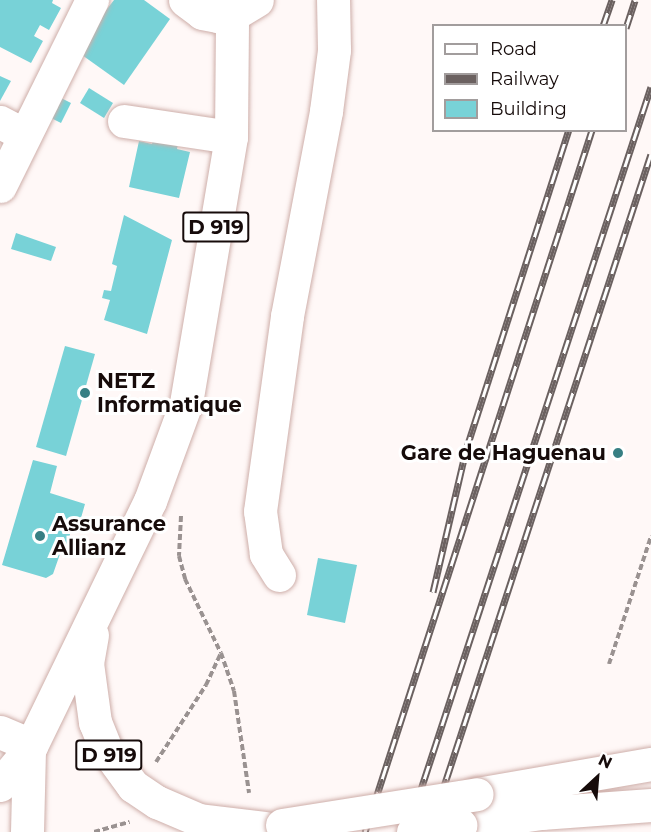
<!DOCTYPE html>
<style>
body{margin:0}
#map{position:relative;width:651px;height:832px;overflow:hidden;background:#fff8f7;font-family:Montserrat,sans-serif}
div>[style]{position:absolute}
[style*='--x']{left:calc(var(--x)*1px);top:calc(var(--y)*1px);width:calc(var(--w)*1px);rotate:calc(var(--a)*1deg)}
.building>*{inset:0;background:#78d2d7}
.path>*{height:4px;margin-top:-2px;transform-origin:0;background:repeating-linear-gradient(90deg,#9a9291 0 6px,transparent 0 9px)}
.roads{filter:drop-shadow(0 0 2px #ceaea9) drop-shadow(0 0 2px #ceaea9)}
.minor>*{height:33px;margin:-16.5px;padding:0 16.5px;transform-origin:16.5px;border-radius:16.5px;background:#fff}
.major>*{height:33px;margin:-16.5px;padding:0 16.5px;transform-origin:16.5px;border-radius:16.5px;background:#fff}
.rail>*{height:7px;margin-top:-3.5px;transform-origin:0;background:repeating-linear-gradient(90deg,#fff 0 14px,#6b6160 0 28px);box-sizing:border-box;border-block:2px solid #6b6160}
.bridges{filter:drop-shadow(0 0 2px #ceaea9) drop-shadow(0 0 2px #ceaea9)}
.major-bridge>*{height:33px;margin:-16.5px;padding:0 16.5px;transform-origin:16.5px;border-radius:16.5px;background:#fff}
.dots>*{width:16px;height:16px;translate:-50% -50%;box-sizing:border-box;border:3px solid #fff;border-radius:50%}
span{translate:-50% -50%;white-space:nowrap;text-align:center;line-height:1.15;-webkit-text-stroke:6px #fff;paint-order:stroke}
.shield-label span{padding:2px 4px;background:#fff;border:2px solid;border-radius:4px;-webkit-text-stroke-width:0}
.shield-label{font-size:20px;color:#160b0a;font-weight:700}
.poi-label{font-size:21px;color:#160b0a;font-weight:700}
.left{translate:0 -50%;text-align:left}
.right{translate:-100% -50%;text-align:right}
.legend{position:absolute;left:432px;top:24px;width:195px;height:108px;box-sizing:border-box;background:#fff;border:2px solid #a29d9d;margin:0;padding:8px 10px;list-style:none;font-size:18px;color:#160b0a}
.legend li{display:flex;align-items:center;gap:12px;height:30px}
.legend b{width:30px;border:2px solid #a29d9d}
.north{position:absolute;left:567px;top:748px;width:60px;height:60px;-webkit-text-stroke:4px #fff;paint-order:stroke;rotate:26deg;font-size:16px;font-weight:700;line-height:24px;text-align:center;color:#160b0a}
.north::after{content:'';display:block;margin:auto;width:21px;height:27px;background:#160b0a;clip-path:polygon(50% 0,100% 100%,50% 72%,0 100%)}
</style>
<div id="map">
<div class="building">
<i style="clip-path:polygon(0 0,53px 0,52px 3px,61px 8px,49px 30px,40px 25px,34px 36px,43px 41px,31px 63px,0 47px)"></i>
<i style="clip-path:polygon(114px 0,144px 0,170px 19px,124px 85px,75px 50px)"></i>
<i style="clip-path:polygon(0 76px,11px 81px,0 101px)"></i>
<i style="clip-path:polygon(89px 88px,113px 103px,104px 118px,80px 103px)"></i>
<i style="clip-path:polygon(57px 96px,71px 103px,61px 123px,47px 116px)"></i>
<i style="clip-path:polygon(154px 138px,178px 143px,177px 149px,190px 152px,179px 198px,129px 187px,139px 141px,152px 144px)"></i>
<i style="clip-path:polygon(124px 215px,172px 240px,147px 334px,104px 320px,110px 300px,102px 298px,104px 290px,111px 291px,117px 266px,112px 264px)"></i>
<i style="clip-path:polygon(16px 233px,56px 247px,51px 261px,11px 249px)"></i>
<i style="clip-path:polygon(65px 346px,95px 354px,66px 456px,36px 447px)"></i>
<i style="clip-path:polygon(33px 460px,57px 466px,50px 493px,85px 504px,77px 532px,71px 531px,64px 555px,60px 554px,53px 574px,46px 578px,2px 565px)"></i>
<i style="clip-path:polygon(318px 558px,357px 565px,345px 623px,307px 615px)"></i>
</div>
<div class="path">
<i style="--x:181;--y:516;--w:40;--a:92.9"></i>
<i style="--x:179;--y:556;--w:24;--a:75"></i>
<i style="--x:185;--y:579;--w:82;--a:64.1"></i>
<i style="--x:221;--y:653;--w:40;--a:71.1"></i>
<i style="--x:234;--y:691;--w:103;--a:81.6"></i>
<i style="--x:609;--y:664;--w:135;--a:-71.8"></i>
<i style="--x:156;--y:762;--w:92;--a:-57"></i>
<i style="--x:206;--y:685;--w:35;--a:-65"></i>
<i style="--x:94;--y:832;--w:37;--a:-16"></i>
</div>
<div class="roads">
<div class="minor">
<i style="--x:124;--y:121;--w:108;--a:8.5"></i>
<i style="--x:0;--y:122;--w:27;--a:28"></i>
<i style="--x:0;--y:186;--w:208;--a:-63.7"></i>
<i style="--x:279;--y:575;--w:25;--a:-122"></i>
<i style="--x:266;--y:554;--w:43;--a:-97.9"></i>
<i style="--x:260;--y:511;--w:197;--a:-82.1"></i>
<i style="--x:287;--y:316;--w:209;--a:-79.2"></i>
<i style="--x:326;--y:111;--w:62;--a:-82.5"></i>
<i style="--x:334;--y:50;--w:50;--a:-91.1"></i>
<i style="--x:0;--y:732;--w:34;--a:23"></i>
</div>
<div class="major">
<i style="--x:185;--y:0;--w:21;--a:37"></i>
<i style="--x:202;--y:13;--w:16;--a:11"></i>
<i style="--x:218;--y:16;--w:14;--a:-4"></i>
<i style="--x:232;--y:15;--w:29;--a:-31"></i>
<i style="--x:92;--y:635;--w:28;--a:100"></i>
<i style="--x:87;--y:663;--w:60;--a:82.3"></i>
<i style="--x:95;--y:722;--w:29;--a:68"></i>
<i style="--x:106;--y:749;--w:46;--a:53.9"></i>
<i style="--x:133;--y:786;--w:29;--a:34"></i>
<i style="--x:157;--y:802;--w:46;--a:23.2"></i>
<i style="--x:199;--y:820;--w:66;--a:6.9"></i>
<i style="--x:0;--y:785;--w:45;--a:-50.4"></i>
<i style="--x:477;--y:794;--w:177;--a:-9.8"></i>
<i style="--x:460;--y:825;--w:82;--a:-8.4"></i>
<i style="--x:541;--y:813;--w:110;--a:-4.2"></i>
<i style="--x:27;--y:832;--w:82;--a:-88.6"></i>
<i style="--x:29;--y:750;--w:277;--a:-64.1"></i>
<i style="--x:150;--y:501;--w:104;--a:-69.8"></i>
<i style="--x:186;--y:403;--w:270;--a:-80.4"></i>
<i style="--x:231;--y:137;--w:122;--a:-89.5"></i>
</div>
</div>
<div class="rail">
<i style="--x:603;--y:26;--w:28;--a:-71"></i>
<i style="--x:626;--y:28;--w:29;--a:-72"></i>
<i style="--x:433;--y:592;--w:146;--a:-76.9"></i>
<i style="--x:466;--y:450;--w:336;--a:-72.2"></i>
<i style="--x:365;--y:832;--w:738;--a:-72.08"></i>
<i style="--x:407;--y:832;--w:784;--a:-71.87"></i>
<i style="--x:429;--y:832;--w:713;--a:-71.87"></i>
</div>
<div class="bridges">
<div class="major-bridge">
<i style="--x:282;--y:825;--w:197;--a:-9"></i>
<i style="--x:413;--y:832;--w:48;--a:-8.5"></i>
</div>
</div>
<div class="dots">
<i style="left:85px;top:393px;background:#377f83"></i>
<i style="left:618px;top:453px;background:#377f83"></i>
<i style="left:40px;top:536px;background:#377f83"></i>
</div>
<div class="shield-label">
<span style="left:216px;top:227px">D 919</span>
<span style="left:109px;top:755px">D 919</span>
</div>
<div class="poi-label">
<span class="left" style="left:97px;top:393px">NETZ<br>Informatique</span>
<span class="right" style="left:606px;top:453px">Gare de Haguenau</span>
<span class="left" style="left:52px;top:536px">Assurance<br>Allianz</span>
</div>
<ul class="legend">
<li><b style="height:8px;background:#fff"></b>Road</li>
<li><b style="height:8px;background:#6b6160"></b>Railway</li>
<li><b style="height:16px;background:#78d2d7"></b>Building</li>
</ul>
<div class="north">N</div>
</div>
